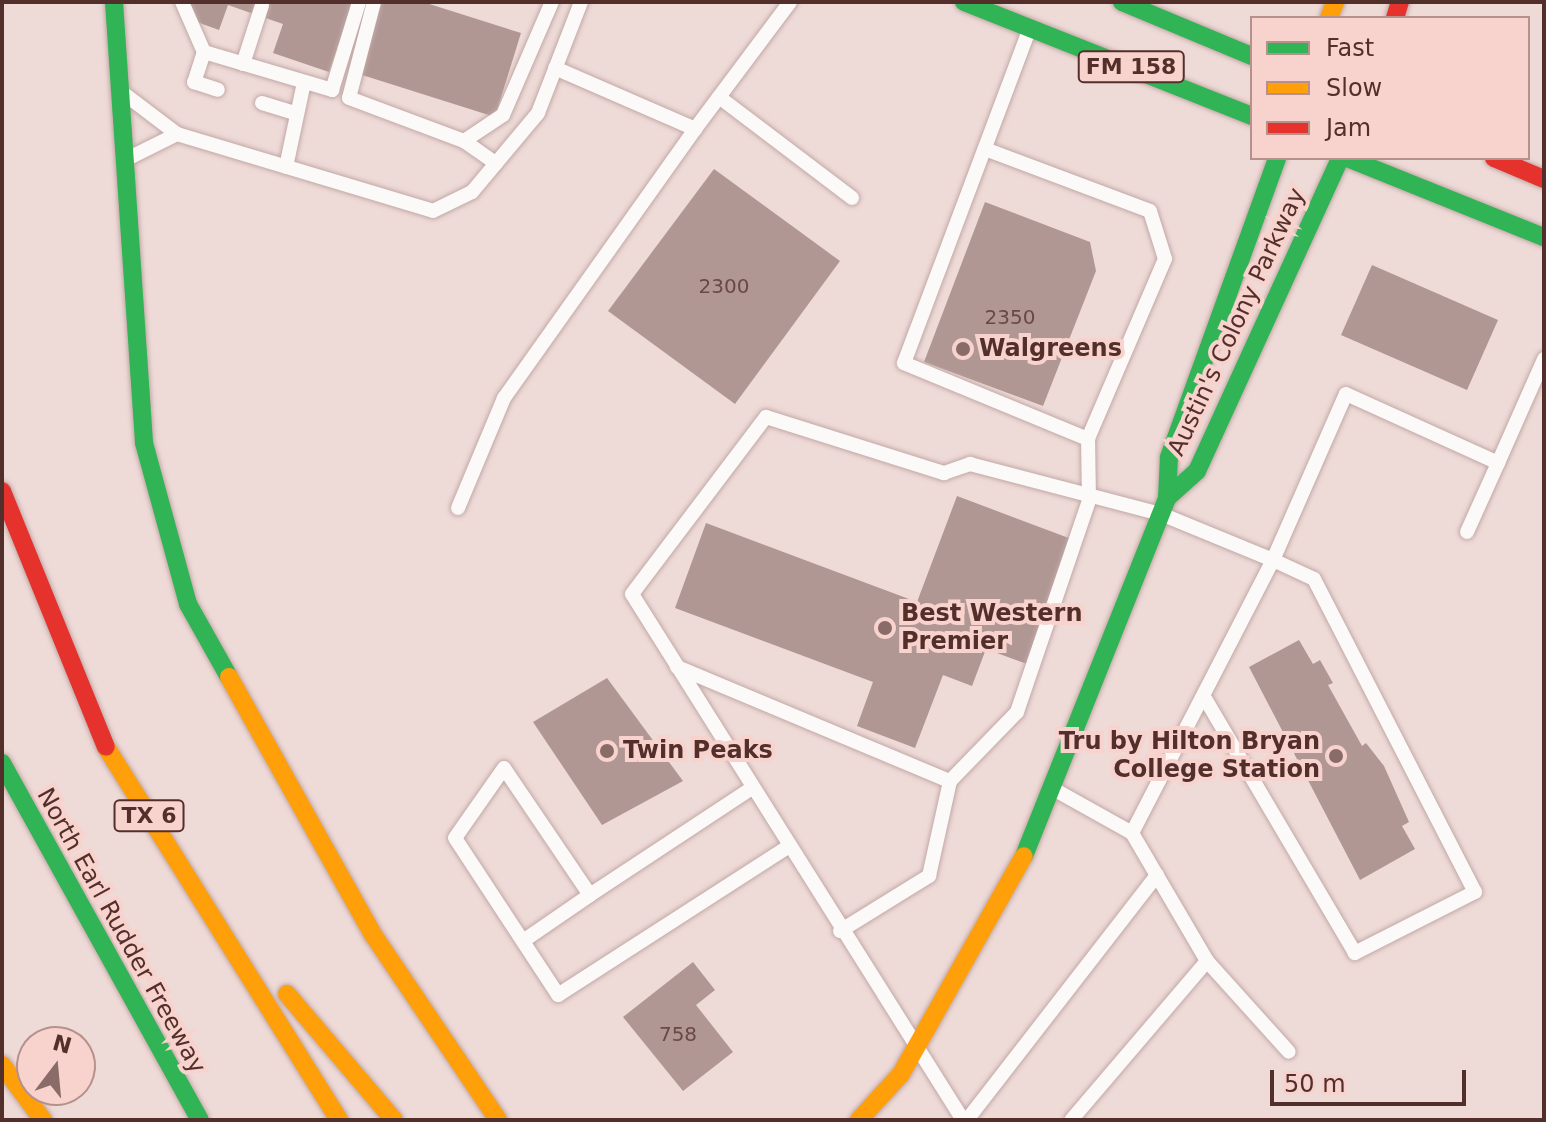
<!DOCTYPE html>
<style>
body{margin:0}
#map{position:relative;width:1546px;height:1122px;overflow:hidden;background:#eedad7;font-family:"DejaVu Sans",sans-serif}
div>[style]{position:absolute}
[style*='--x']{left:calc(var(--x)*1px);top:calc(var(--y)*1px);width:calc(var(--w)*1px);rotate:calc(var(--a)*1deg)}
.building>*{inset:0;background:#b09794}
.roads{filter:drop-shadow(0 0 2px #c1a8a6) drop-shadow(0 0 2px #c1a8a6)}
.lane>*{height:14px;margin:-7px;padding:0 7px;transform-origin:7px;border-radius:7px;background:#fcf9f9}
.fast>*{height:18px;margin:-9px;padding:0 9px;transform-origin:9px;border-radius:9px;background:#30b455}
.slow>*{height:18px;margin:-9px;padding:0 9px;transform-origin:9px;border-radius:9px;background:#ff9f0a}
.jam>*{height:18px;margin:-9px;padding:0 9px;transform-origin:9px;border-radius:9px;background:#e5322d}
.dots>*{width:22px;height:22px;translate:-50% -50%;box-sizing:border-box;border:4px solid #f8d2cd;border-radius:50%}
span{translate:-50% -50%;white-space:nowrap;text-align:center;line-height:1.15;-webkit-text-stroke:8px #f8d2cd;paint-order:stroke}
.number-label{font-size:20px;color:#6a4945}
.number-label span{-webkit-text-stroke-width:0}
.shield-label span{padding:2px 6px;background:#f8d2cd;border:2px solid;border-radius:6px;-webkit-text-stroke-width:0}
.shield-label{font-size:22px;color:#532f2b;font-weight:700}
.street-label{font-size:24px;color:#532f2b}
.poi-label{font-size:24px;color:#532f2b;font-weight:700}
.left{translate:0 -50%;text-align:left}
.right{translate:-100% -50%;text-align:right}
.frame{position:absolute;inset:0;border:4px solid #532f2b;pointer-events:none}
.legend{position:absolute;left:1250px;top:16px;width:280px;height:144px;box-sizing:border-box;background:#f8d2cd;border:2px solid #b6918c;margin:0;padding:10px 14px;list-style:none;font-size:24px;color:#532f2b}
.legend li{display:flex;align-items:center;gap:16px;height:40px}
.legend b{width:40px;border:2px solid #b6918c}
.north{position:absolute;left:16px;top:1026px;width:80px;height:80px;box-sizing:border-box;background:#f8d2cd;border:2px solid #b6918c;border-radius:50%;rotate:16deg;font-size:22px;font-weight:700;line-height:32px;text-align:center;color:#532f2b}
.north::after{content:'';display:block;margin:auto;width:28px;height:36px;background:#896b67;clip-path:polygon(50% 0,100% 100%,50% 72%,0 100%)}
.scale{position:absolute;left:1270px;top:1070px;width:196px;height:36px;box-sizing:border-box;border:4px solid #532f2b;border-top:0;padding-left:10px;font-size:24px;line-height:28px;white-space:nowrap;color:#532f2b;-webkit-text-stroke:6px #f8d2cd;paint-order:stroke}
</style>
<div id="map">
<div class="building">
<i style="clip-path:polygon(191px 2px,353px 2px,329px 72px,273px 53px,283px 24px,228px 5px,219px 30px,186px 18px)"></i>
<i style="clip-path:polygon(382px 2px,423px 2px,521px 33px,495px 117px,359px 74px)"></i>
<i style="clip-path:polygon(714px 169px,840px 261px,735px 404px,608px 311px)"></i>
<i style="clip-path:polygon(985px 202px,1090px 242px,1096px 271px,1043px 406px,924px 362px)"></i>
<i style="clip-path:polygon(1372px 265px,1498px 320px,1467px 390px,1341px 335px)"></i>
<i style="clip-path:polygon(957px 496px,1074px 540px,1027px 664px,986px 649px,972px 686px,943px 675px,915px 748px,857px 726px,873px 682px,675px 608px,706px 523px,917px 602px)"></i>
<i style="clip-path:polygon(1299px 640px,1313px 664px,1320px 660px,1333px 683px,1328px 685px,1362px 746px,1366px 743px,1384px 766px,1409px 822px,1402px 826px,1415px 849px,1360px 880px,1249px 667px)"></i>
<i style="clip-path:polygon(607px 678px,683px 781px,602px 825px,533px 722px)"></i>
<i style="clip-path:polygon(693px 962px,715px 990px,696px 1005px,733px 1052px,683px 1091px,623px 1017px)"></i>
</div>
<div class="roads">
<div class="lane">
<i style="--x:182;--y:2;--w:55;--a:66.3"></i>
<i style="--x:204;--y:52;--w:32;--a:108"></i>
<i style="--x:194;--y:82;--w:25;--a:18"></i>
<i style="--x:374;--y:2;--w:99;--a:104.6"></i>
<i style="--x:349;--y:98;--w:123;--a:20.5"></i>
<i style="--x:464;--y:141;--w:39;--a:35"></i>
<i style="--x:204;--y:52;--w:134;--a:16.5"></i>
<i style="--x:332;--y:90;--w:92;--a:-72.9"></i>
<i style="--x:243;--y:64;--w:62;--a:-72.1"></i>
<i style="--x:555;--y:68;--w:153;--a:23.5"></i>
<i style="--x:695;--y:129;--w:159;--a:-53.2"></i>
<i style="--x:127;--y:96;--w:63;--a:37.2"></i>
<i style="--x:177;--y:134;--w:267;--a:16.7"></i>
<i style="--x:433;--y:211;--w:43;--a:-26"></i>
<i style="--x:472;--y:192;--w:103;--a:-50.1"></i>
<i style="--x:538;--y:113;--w:119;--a:-68.8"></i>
<i style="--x:719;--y:97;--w:167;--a:37.2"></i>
<i style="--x:262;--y:103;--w:34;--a:17"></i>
<i style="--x:464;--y:141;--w:47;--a:-33.7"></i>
<i style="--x:503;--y:115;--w:123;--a:-66.6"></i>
<i style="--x:985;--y:149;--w:176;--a:20.6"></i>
<i style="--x:1150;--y:211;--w:50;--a:72.6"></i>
<i style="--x:1165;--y:259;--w:196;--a:113.2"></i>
<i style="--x:127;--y:159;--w:56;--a:-26.6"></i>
<i style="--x:286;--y:167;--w:87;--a:-78"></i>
<i style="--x:458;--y:508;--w:119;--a:-67.3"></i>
<i style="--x:504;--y:398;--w:330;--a:-54.6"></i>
<i style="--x:1467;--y:532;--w:76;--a:-65.8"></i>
<i style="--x:677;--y:667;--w:296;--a:22.7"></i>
<i style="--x:752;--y:788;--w:194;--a:146.6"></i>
<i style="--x:590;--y:895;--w:153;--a:-124.1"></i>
<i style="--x:504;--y:768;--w:85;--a:125"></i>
<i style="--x:455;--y:838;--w:188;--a:56.7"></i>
<i style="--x:558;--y:995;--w:274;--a:-32.8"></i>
<i style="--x:1057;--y:791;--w:86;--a:29.2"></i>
<i style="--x:1132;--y:833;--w:148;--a:59.6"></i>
<i style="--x:1207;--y:961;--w:209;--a:130.5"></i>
<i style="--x:1132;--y:833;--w:307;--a:-62.7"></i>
<i style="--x:1273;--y:560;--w:45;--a:24.9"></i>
<i style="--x:1314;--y:579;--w:352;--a:62.8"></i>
<i style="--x:1475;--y:892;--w:135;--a:153.1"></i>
<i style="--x:1355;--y:953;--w:294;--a:-120.5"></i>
<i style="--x:840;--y:931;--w:105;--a:-31.7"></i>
<i style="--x:929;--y:876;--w:97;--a:-77.5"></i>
<i style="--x:950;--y:781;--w:96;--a:-45.8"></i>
<i style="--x:1017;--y:712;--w:224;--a:-71.2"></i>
<i style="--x:1089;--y:500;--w:61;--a:-90.9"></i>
<i style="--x:1088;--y:439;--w:199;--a:-157.6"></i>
<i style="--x:904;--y:363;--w:355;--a:-69.4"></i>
<i style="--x:523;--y:941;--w:81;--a:-34.5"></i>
<i style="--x:1207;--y:961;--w:122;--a:48"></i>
<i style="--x:963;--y:1120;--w:621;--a:-122.18"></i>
<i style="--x:632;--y:594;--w:222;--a:-52.9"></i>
<i style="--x:766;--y:417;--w:187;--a:17.5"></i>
<i style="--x:944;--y:473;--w:28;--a:-19"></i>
<i style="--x:970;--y:464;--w:197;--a:14.7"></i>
<i style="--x:1161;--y:514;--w:121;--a:22.3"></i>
<i style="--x:1273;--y:560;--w:181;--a:-66.3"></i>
<i style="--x:1346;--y:394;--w:167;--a:24.4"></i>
<i style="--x:1498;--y:463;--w:114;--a:-66.1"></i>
<i style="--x:967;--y:1120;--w:310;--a:-52.2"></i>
</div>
<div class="fast">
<i style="--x:114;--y:2;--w:442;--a:86.1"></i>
<i style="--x:144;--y:443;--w:167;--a:74.7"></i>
<i style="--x:188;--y:604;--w:84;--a:60.7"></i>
<i style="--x:964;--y:2;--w:310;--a:21.6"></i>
<i style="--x:1122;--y:2;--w:141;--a:22.6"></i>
<i style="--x:1347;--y:158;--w:212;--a:21.9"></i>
<i style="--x:1167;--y:498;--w:40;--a:-42"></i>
<i style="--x:1197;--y:471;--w:344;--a:-65.4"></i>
<i style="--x:2;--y:763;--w:408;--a:61"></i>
<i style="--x:1024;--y:856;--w:386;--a:-68.2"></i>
<i style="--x:1167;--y:498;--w:41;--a:-87.2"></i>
<i style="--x:1169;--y:457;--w:318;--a:-70.1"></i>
</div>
<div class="slow">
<i style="--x:1329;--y:18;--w:17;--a:-69"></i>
<i style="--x:229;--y:677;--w:297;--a:60.8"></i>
<i style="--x:374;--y:936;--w:222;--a:56"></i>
<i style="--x:106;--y:747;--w:440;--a:58"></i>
<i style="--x:287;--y:994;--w:165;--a:49.7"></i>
<i style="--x:2;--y:1065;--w:69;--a:53.3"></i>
<i style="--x:859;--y:1120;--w:62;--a:-47.6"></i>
<i style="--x:901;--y:1074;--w:250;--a:-60.6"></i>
</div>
<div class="jam">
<i style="--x:1395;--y:18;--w:17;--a:-73"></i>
<i style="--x:1494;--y:158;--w:54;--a:22.8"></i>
<i style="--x:2;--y:491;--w:276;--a:67.9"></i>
</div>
</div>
<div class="dots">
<i style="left:963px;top:349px;background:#896b67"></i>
<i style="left:885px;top:628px;background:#896b67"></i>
<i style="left:607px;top:751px;background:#896b67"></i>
<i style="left:1336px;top:756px;background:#896b67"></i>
</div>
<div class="number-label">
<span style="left:724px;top:286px">2300</span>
<span style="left:1010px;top:317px">2350</span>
<span style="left:678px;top:1034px">758</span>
</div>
<div class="shield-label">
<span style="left:1131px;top:67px">FM 158</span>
<span style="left:149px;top:816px">TX 6</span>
</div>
<div class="street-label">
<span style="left:1237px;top:322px;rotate:-65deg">Austin's Colony Parkway</span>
<span style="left:121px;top:931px;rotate:61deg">North Earl Rudder Freeway</span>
</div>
<div class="poi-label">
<span class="left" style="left:979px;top:349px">Walgreens</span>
<span class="left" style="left:901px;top:628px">Best Western<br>Premier</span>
<span class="right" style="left:1320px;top:756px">Tru by Hilton Bryan<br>College Station</span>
<span class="left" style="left:623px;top:751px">Twin Peaks</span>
</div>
<div class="frame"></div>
<ul class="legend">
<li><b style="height:10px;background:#30b455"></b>Fast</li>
<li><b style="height:10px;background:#ff9f0a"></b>Slow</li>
<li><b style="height:10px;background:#e5322d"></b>Jam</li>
</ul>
<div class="north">N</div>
<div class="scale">50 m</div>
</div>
